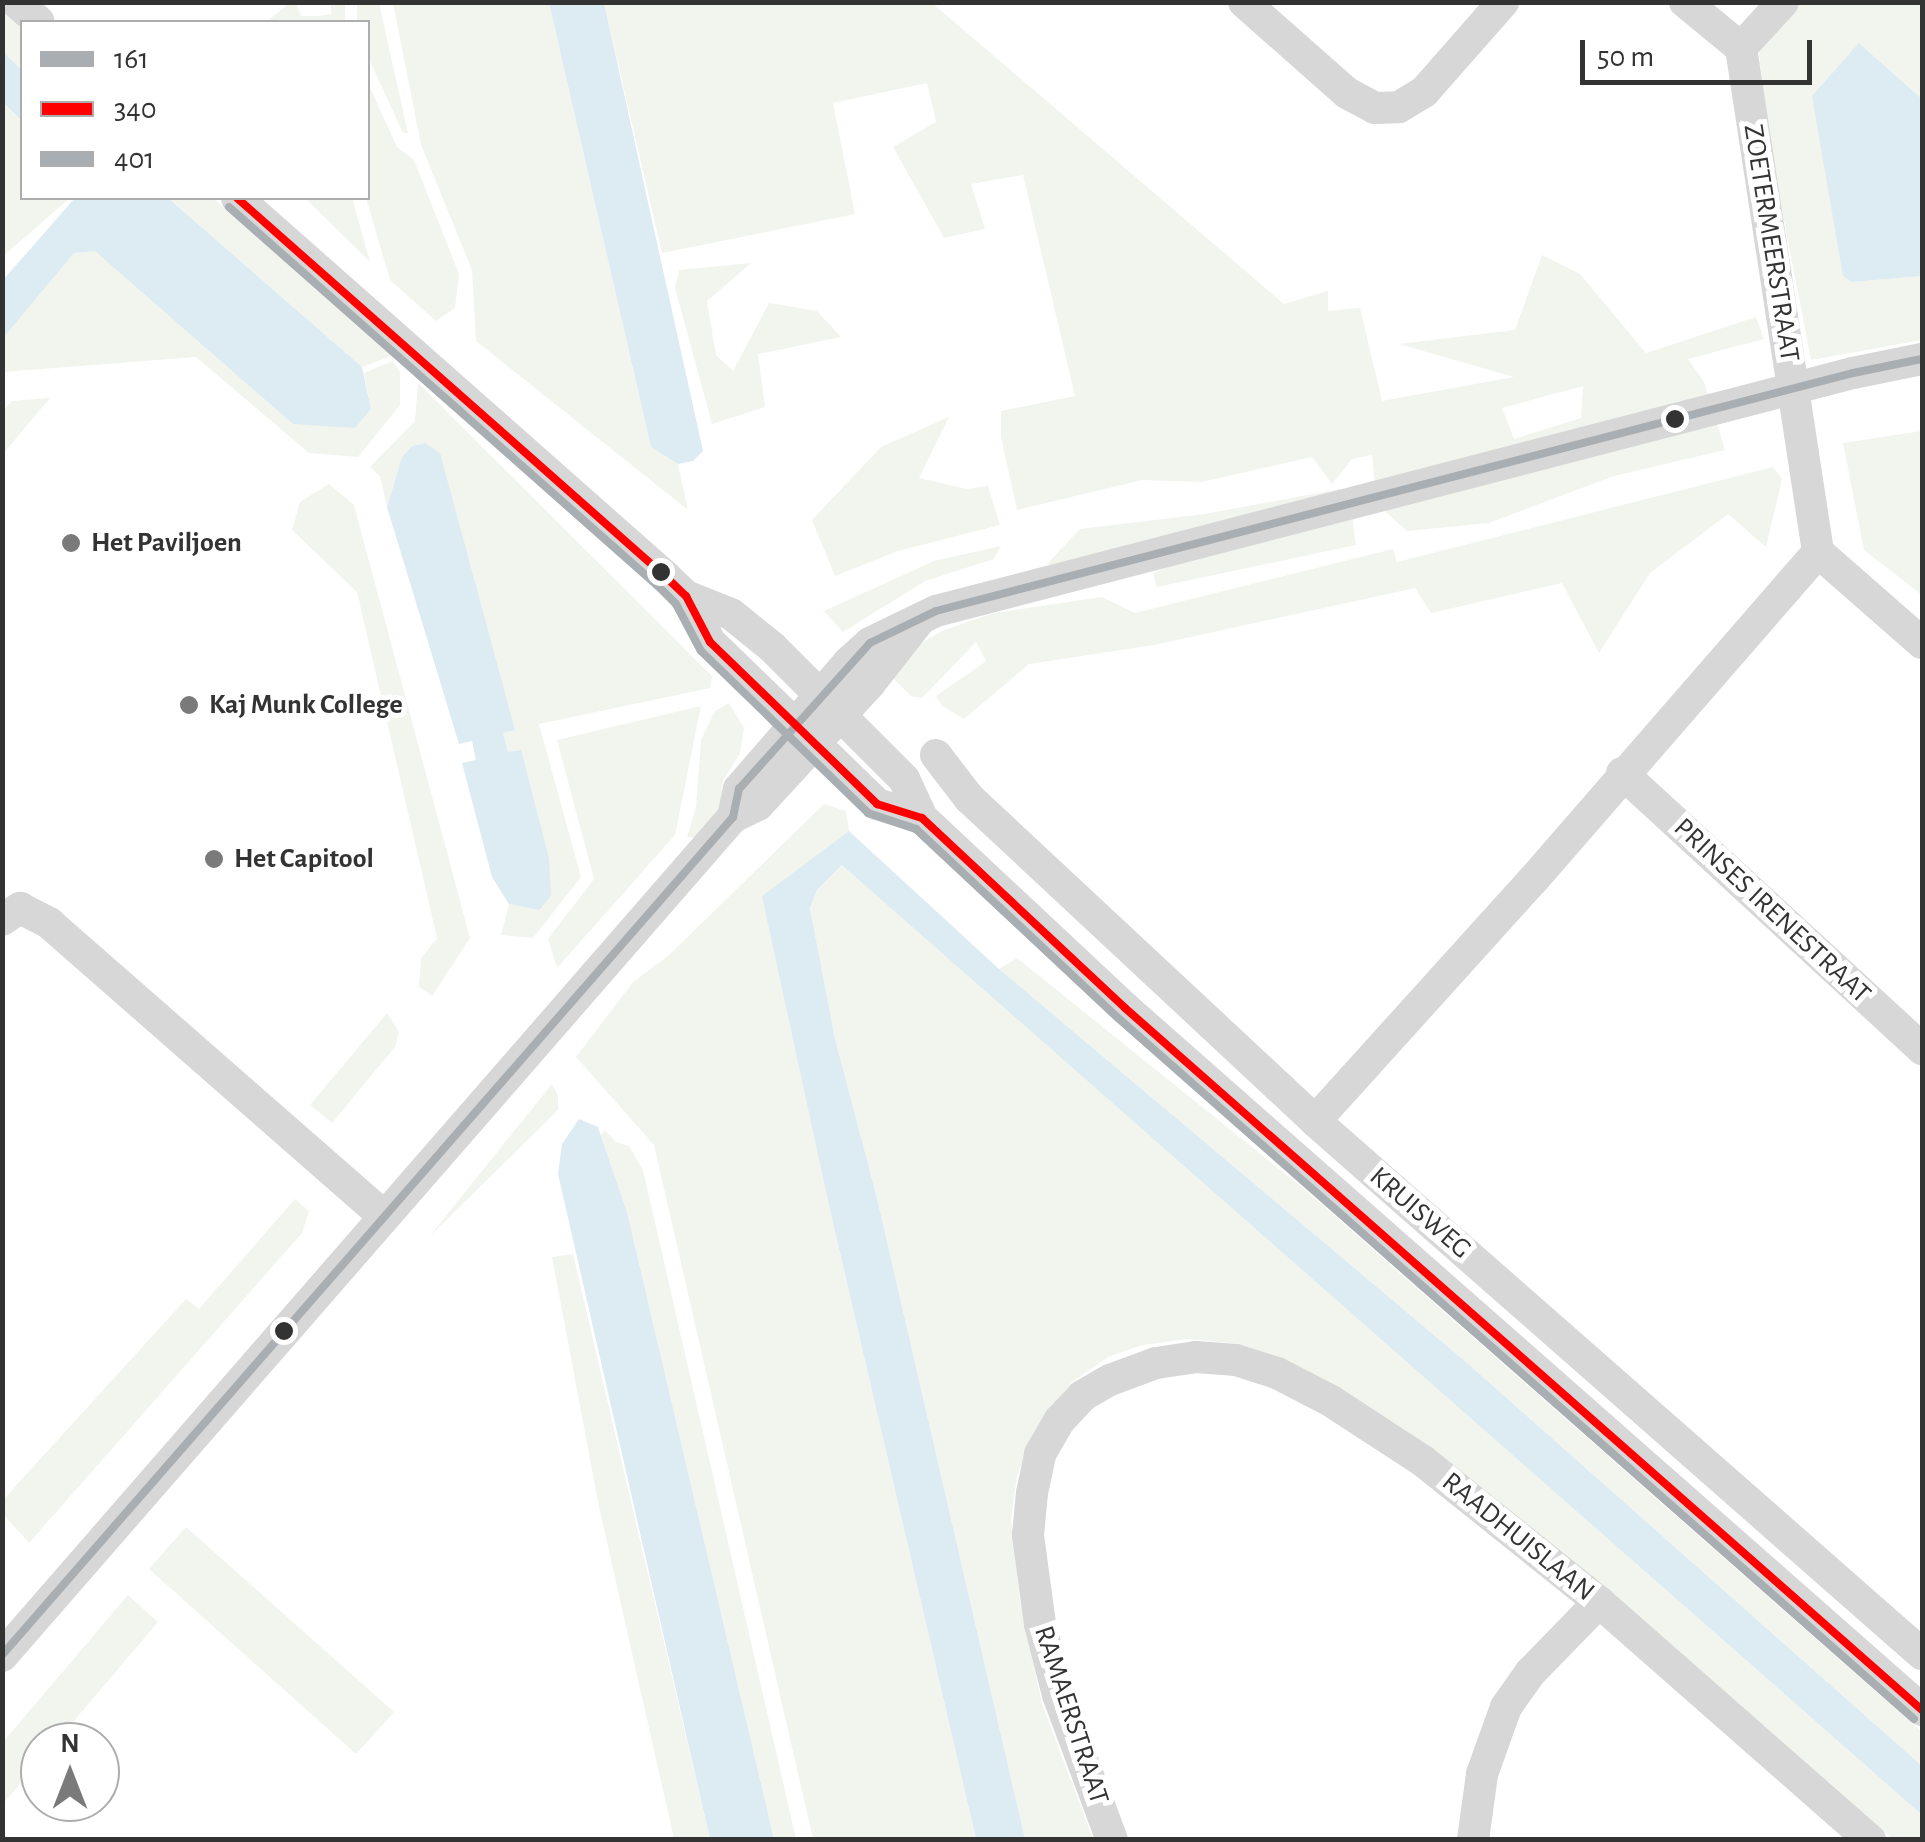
<!DOCTYPE html>
<style>
body{margin:0}
#map{position:relative;width:1925px;height:1842px;overflow:hidden;background:#fff;font-family:"Alegreya Sans",sans-serif}
div>[style]{position:absolute}
[style*='--x']{left:calc(var(--x)*1px);top:calc(var(--y)*1px);width:calc(var(--w)*1px);rotate:calc(var(--a)*1deg)}
.green>*{inset:0;background:#f1f5ed}
.water>*{inset:0;background:#ddebf3}
.minor>*{height:32px;margin:-16px;padding:0 16px;transform-origin:16px;border-radius:16px;background:#d7d7d7}
.bus-1>*{height:8px;margin:-4px;padding:0 4px;transform-origin:4px;border-radius:4px;background:#a9aeb2}
.bus-2>*{height:8px;margin:-4px;padding:0 4px;transform-origin:4px;border-radius:4px;background:#f00}
.bus-3>*{height:8px;margin:-4px;padding:0 4px;transform-origin:4px;border-radius:4px;background:#a9aeb2}
.dots>*{width:28px;height:28px;translate:-50% -50%;box-sizing:border-box;border:5px solid #fff;border-radius:50%}
span{translate:-50% -50%;white-space:nowrap;text-align:center;line-height:1.15;-webkit-text-stroke:10px #fff;paint-order:stroke}
.street-label{font-size:28px;color:#333}
.poi-label{font-size:28px;color:#333;font-weight:700}
.left{translate:0 -50%;text-align:left}
.frame{position:absolute;inset:0;border:5px solid #333;pointer-events:none}
.legend{position:absolute;left:20px;top:20px;width:350px;height:180px;box-sizing:border-box;background:#fff;border:2px solid #adadad;margin:0;padding:12px 18px;list-style:none;font-size:30px;color:#333}
.legend li{display:flex;align-items:center;gap:20px;height:50px}
.legend b{width:50px;border:2px solid #adadad}
.north{position:absolute;left:20px;top:1722px;width:100px;height:100px;box-sizing:border-box;background:#fff;border:2px solid #adadad;border-radius:50%;rotate:0deg;font-size:28px;font-weight:700;line-height:40px;text-align:center;color:#333}
.north::after{content:'';display:block;margin:auto;width:35px;height:45px;background:#7a7a7a;clip-path:polygon(50% 0,100% 100%,50% 72%,0 100%)}
.scale{position:absolute;left:1580px;top:40px;width:232px;height:45px;box-sizing:border-box;border:5px solid #333;border-top:0;padding-left:12px;font-size:30px;line-height:35px;white-space:nowrap;color:#333;-webkit-text-stroke:8px #fff;paint-order:stroke}
</style>
<div id="map">
<div class="green">
<i style="clip-path:polygon(290px 3px,296px 3px,301px 16px,320px 16px,331px 14px,331px 3px,345px 3px,345px 21px,266px 22px)"></i>
<i style="clip-path:polygon(357px 3px,379px 3px,408px 133px,403px 133px,368px 57px,368px 22px,357px 22px)"></i>
<i style="clip-path:polygon(393px 3px,549px 3px,651px 447px,678px 464px,688px 510px,476px 341px,472px 270px,421px 145px)"></i>
<i style="clip-path:polygon(evenodd,604px 3px,932px 3px,1284px 304px,1328px 291px,1328px 311px,1360px 308px,1382px 401px,1514px 377px,1399px 344px,1515px 330px,1542px 255px,1580px 274px,1646px 353px,1756px 317px,1764px 339px,1688px 359px,1704px 382px,1725px 450px,1614px 476px,1489px 523px,1407px 531px,1377px 504px,1372px 455px,1352px 459px,1332px 484px,1312px 457px,1202px 482px,1142px 480px,1017px 510px,1001px 437px,1001px 411px,1075px 396px,1023px 175px,971px 184px,985px 229px,944px 238px,893px 147px,936px 122px,927px 83px,833px 103px,855px 214px,662px 253px,604px 3px,1583px 386px,1581px 418px,1514px 439px,1502px 408px,1583px 386px)"></i>
<i style="clip-path:polygon(1798px 3px,1922px 3px,1922px 99px,1859px 43px,1852px 282px,1922px 276px,1922px 340px,1811px 360px,1772px 158px,1759px 53px)"></i>
<i style="clip-path:polygon(3px 10px,22px 28px,22px 70px,3px 52px)"></i>
<i style="clip-path:polygon(368px 83px,397px 147px,414px 160px,459px 274px,455px 308px,436px 321px,390px 280px,366px 198px)"></i>
<i style="clip-path:polygon(2px 103px,22px 121px,22px 198px,70px 198px,3px 256px)"></i>
<i style="clip-path:polygon(168px 198px,213px 198px,392px 356px,362px 367px)"></i>
<i style="clip-path:polygon(305px 198px,352px 198px,370px 262px)"></i>
<i style="clip-path:polygon(96px 251px,293px 424px,371px 409px,364px 373px,393px 361px,400px 372px,400px 405px,358px 457px,309px 453px,196px 357px,3px 372px,2px 338px,74px 253px)"></i>
<i style="clip-path:polygon(751px 263px,707px 301px,716px 355px,733px 371px,769px 303px,817px 311px,841px 337px,758px 354px,765px 407px,712px 424px,675px 288px,679px 270px)"></i>
<i style="clip-path:polygon(418px 383px,712px 676px,710px 688px,539px 724px,581px 877px,533px 938px,501px 935px,509px 904px,539px 910px,520px 750px,508px 753px,503px 733px,514px 730px,425px 443px,412px 446px,402px 457px,387px 507px,380px 476px,370px 467px,415px 421px)"></i>
<i style="clip-path:polygon(50px 398px,3px 454px,3px 411px,12px 401px)"></i>
<i style="clip-path:polygon(949px 417px,919px 478px,967px 489px,988px 486px,1000px 525px,898px 551px,835px 576px,812px 520px,881px 447px)"></i>
<i style="clip-path:polygon(1922px 431px,1922px 595px,1864px 550px,1843px 443px)"></i>
<i style="clip-path:polygon(1773px 467px,1782px 479px,1766px 547px,1728px 514px,1650px 573px,1599px 653px,1562px 583px,1431px 613px,1415px 588px,1154px 645px,1029px 664px,964px 719px,942px 706px,936px 696px,986px 661px,976px 642px,922px 698px,911px 696px,888px 673px,909px 650px,944px 630px,994px 613px,1102px 597px,1135px 613px,1393px 549px,1397px 562px)"></i>
<i style="clip-path:polygon(329px 484px,354px 505px,470px 938px,432px 996px,419px 987px,421px 958px,437px 938px,357px 592px,292px 530px,300px 502px)"></i>
<i style="clip-path:polygon(1340px 489px,1352px 514px,1356px 545px,1157px 587px,1153px 574px,1199px 549px,1101px 575px,1047px 564px,1080px 529px,1205px 514px)"></i>
<i style="clip-path:polygon(1001px 546px,994px 559px,925px 581px,843px 632px,824px 611px,934px 561px)"></i>
<i style="clip-path:polygon(729px 703px,744px 728px,740px 753px,723px 781px,719px 819px,700px 838px,687px 837px,696px 807px,701px 740px,715px 711px)"></i>
<i style="clip-path:polygon(701px 706px,675px 835px,557px 968px,548px 939px,594px 879px,557px 740px)"></i>
<i style="clip-path:polygon(824px 804px,846px 811px,849px 831px,763px 896px,828px 1201px,976px 1839px,813px 1839px,654px 1145px,576px 1057px,633px 982px,668px 956px)"></i>
<i style="clip-path:polygon(843px 865px,1922px 1815px,1922px 1839px,1892px 1839px,1759px 1721px,1288px 1362px,1240px 1344px,1188px 1339px,1142px 1345px,1108px 1357px,1072px 1382px,1034px 1432px,1017px 1476px,1011px 1520px,1020px 1600px,1042px 1704px,1093px 1839px,1025px 1839px,876px 1194px,835px 1039px,810px 908px,817px 890px)"></i>
<i style="clip-path:polygon(1017px 958px,1304px 1189px,1922px 1732px,1922px 1766px,1466px 1362px,999px 969px)"></i>
<i style="clip-path:polygon(387px 1013px,399px 1032px,395px 1047px,332px 1123px,310px 1105px)"></i>
<i style="clip-path:polygon(552px 1084px,558px 1095px,558px 1110px,429px 1237px)"></i>
<i style="clip-path:polygon(605px 1130px,616px 1142px,629px 1146px,643px 1170px,796px 1839px,774px 1839px,627px 1212px,601px 1135px)"></i>
<i style="clip-path:polygon(295px 1199px,309px 1211px,302px 1233px,29px 1543px,3px 1514px,3px 1500px,186px 1299px,199px 1309px)"></i>
<i style="clip-path:polygon(573px 1254px,710px 1839px,674px 1839px,599px 1507px,552px 1257px)"></i>
<i style="clip-path:polygon(186px 1527px,394px 1712px,356px 1754px,149px 1569px)"></i>
<i style="clip-path:polygon(128px 1595px,158px 1622px,56px 1742px,40px 1742px,40px 1760px,3px 1804px,3px 1742px)"></i>
</div>
<div class="water">
<i style="clip-path:polygon(549px 3px,604px 3px,703px 451px,693px 461px,678px 464px,651px 447px)"></i>
<i style="clip-path:polygon(1859px 43px,1922px 99px,1922px 276px,1852px 282px,1843px 276px,1812px 96px)"></i>
<i style="clip-path:polygon(3px 52px,22px 70px,22px 121px,3px 103px)"></i>
<i style="clip-path:polygon(75px 198px,168px 198px,362px 367px,371px 409px,355px 428px,293px 424px,95px 251px,74px 253px,3px 338px,3px 280px)"></i>
<i style="clip-path:polygon(425px 443px,440px 453px,515px 730px,503px 733px,508px 752px,521px 750px,549px 858px,551px 896px,539px 910px,509px 904px,492px 877px,462px 763px,476px 760px,472px 741px,459px 744px,387px 507px,402px 457px,412px 446px)"></i>
<i style="clip-path:polygon(849px 831px,999px 969px,1466px 1362px,1922px 1766px,1922px 1815px,842px 865px,817px 890px,810px 908px,835px 1039px,876px 1194px,1025px 1839px,976px 1839px,828px 1201px,762px 896px)"></i>
<i style="clip-path:polygon(579px 1119px,598px 1127px,627px 1212px,774px 1839px,710px 1839px,558px 1174px,562px 1144px)"></i>
</div>
<div class="minor">
<i style="--x:16;--y:2;--w:30;--a:41"></i>
<i style="--x:1244;--y:2;--w:137;--a:41.5"></i>
<i style="--x:1347;--y:93;--w:32;--a:28"></i>
<i style="--x:1375;--y:108;--w:24;--a:-2"></i>
<i style="--x:1399;--y:107;--w:29;--a:-31"></i>
<i style="--x:1424;--y:92;--w:120;--a:-48.7"></i>
<i style="--x:1685;--y:2;--w:72;--a:39.4"></i>
<i style="--x:1741;--y:48;--w:510;--a:81.31"></i>
<i style="--x:1818;--y:552;--w:138;--a:41.2"></i>
<i style="--x:1741;--y:48;--w:62;--a:-47.6"></i>
<i style="--x:237;--y:198;--w:572;--a:41.46"></i>
<i style="--x:666;--y:577;--w:28;--a:44"></i>
<i style="--x:686;--y:596;--w:52;--a:62.4"></i>
<i style="--x:710;--y:642;--w:233;--a:44.1"></i>
<i style="--x:877;--y:804;--w:47;--a:17.3"></i>
<i style="--x:686;--y:596;--w:48;--a:21.8"></i>
<i style="--x:731;--y:614;--w:53;--a:38.8"></i>
<i style="--x:772;--y:647;--w:187;--a:45"></i>
<i style="--x:904;--y:779;--w:43;--a:65.2"></i>
<i style="--x:922;--y:818;--w:278;--a:43.1"></i>
<i style="--x:1125;--y:1008;--w:1062;--a:41.37"></i>
<i style="--x:936;--y:755;--w:54;--a:52.5"></i>
<i style="--x:969;--y:798;--w:473;--a:43"></i>
<i style="--x:1315;--y:1121;--w:808;--a:41.29"></i>
<i style="--x:1622;--y:773;--w:408;--a:42.6"></i>
<i style="--x:733;--y:817;--w:29;--a:-78"></i>
<i style="--x:739;--y:789;--w:168;--a:-49.1"></i>
<i style="--x:849;--y:662;--w:28;--a:-42"></i>
<i style="--x:870;--y:643;--w:73;--a:-25.9"></i>
<i style="--x:936;--y:611;--w:947;--a:-14.55"></i>
<i style="--x:1853;--y:373;--w:70;--a:-11.5"></i>
<i style="--x:2;--y:920;--w:22;--a:-34"></i>
<i style="--x:20;--y:908;--w:33;--a:27"></i>
<i style="--x:49;--y:923;--w:445;--a:41.2"></i>
<i style="--x:1315;--y:1121;--w:325;--a:-47.9"></i>
<i style="--x:1533;--y:880;--w:435;--a:-49"></i>
<i style="--x:2;--y:1656;--w:1113;--a:-48.94"></i>
<i style="--x:733;--y:817;--w:28;--a:-26"></i>
<i style="--x:758;--y:805;--w:166;--a:-47.4"></i>
<i style="--x:870;--y:683;--w:78;--a:-51.8"></i>
<i style="--x:1112;--y:1840;--w:155;--a:-110.4"></i>
<i style="--x:1058;--y:1695;--w:73;--a:-104.2"></i>
<i style="--x:1040;--y:1624;--w:90;--a:-97.7"></i>
<i style="--x:1028;--y:1535;--w:42;--a:-84.6"></i>
<i style="--x:1032;--y:1493;--w:40;--a:-78"></i>
<i style="--x:1040;--y:1454;--w:39;--a:-60"></i>
<i style="--x:1060;--y:1420;--w:33;--a:-47"></i>
<i style="--x:1082;--y:1396;--w:32;--a:-30"></i>
<i style="--x:1110;--y:1380;--w:49;--a:-20.3"></i>
<i style="--x:1156;--y:1363;--w:40;--a:-8.5"></i>
<i style="--x:1196;--y:1357;--w:40;--a:4.3"></i>
<i style="--x:1236;--y:1360;--w:43;--a:17.6"></i>
<i style="--x:1277;--y:1373;--w:61;--a:27.4"></i>
<i style="--x:1331;--y:1401;--w:110;--a:33.1"></i>
<i style="--x:1423;--y:1461;--w:226;--a:38.7"></i>
<i style="--x:1599;--y:1602;--w:361;--a:41.3"></i>
<i style="--x:1473;--y:1840;--w:67;--a:-82.2"></i>
<i style="--x:1482;--y:1774;--w:71;--a:-70.3"></i>
<i style="--x:1506;--y:1707;--w:42;--a:-54.8"></i>
<i style="--x:1530;--y:1673;--w:99;--a:-45.8"></i>
</div>
<div class="bus-1">
<i style="--x:2;--y:1655;--w:1112;--a:-48.9"></i>
<i style="--x:733;--y:817;--w:29;--a:-78"></i>
<i style="--x:739;--y:789;--w:196;--a:-48.1"></i>
<i style="--x:870;--y:643;--w:73;--a:-25.9"></i>
<i style="--x:936;--y:611;--w:947;--a:-14.55"></i>
<i style="--x:1853;--y:373;--w:70;--a:-11.5"></i>
</div>
<div class="bus-2">
<i style="--x:237;--y:198;--w:572;--a:41.46"></i>
<i style="--x:666;--y:577;--w:28;--a:44"></i>
<i style="--x:686;--y:596;--w:52;--a:62.4"></i>
<i style="--x:710;--y:642;--w:233;--a:44.1"></i>
<i style="--x:877;--y:804;--w:47;--a:17.3"></i>
<i style="--x:922;--y:818;--w:278;--a:43.1"></i>
<i style="--x:1125;--y:1008;--w:1062;--a:41.37"></i>
</div>
<div class="bus-3">
<i style="--x:229;--y:207;--w:572;--a:41.46"></i>
<i style="--x:658;--y:586;--w:25;--a:45"></i>
<i style="--x:676;--y:604;--w:53;--a:62"></i>
<i style="--x:701;--y:651;--w:233;--a:44.1"></i>
<i style="--x:868;--y:813;--w:51;--a:18.4"></i>
<i style="--x:916;--y:829;--w:275;--a:43.1"></i>
<i style="--x:1117;--y:1017;--w:1062;--a:41.37"></i>
</div>
<div class="dots">
<i style="left:1675px;top:419px;background:#333"></i>
<i style="left:71px;top:543px;background:#7a7a7a"></i>
<i style="left:661px;top:572px;background:#333"></i>
<i style="left:189px;top:705px;background:#7a7a7a"></i>
<i style="left:214px;top:859px;background:#7a7a7a"></i>
<i style="left:284px;top:1331px;background:#333"></i>
</div>
<div class="street-label">
<span style="left:1771px;top:243px;rotate:81deg">ZOETERMEERSTRAAT</span>
<span style="left:1772px;top:911px;rotate:43deg">PRINSES IRENESTRAAT</span>
<span style="left:1420px;top:1213px;rotate:41deg">KRUISWEG</span>
<span style="left:1518px;top:1537px;rotate:39deg">RAADHUISLAAN</span>
<span style="left:1071px;top:1715px;rotate:72deg">RAMAERSTRAAT</span>
</div>
<div class="poi-label">
<span class="left" style="left:91px;top:543px">Het Paviljoen</span>
<span class="left" style="left:209px;top:705px">Kaj Munk College</span>
<span class="left" style="left:234px;top:859px">Het Capitool</span>
</div>
<div class="frame"></div>
<ul class="legend">
<li><b style="height:12px;background:#a9aeb2"></b>161</li>
<li><b style="height:12px;background:#f00"></b>340</li>
<li><b style="height:12px;background:#a9aeb2"></b>401</li>
</ul>
<div class="north">N</div>
<div class="scale">50 m</div>
</div>
